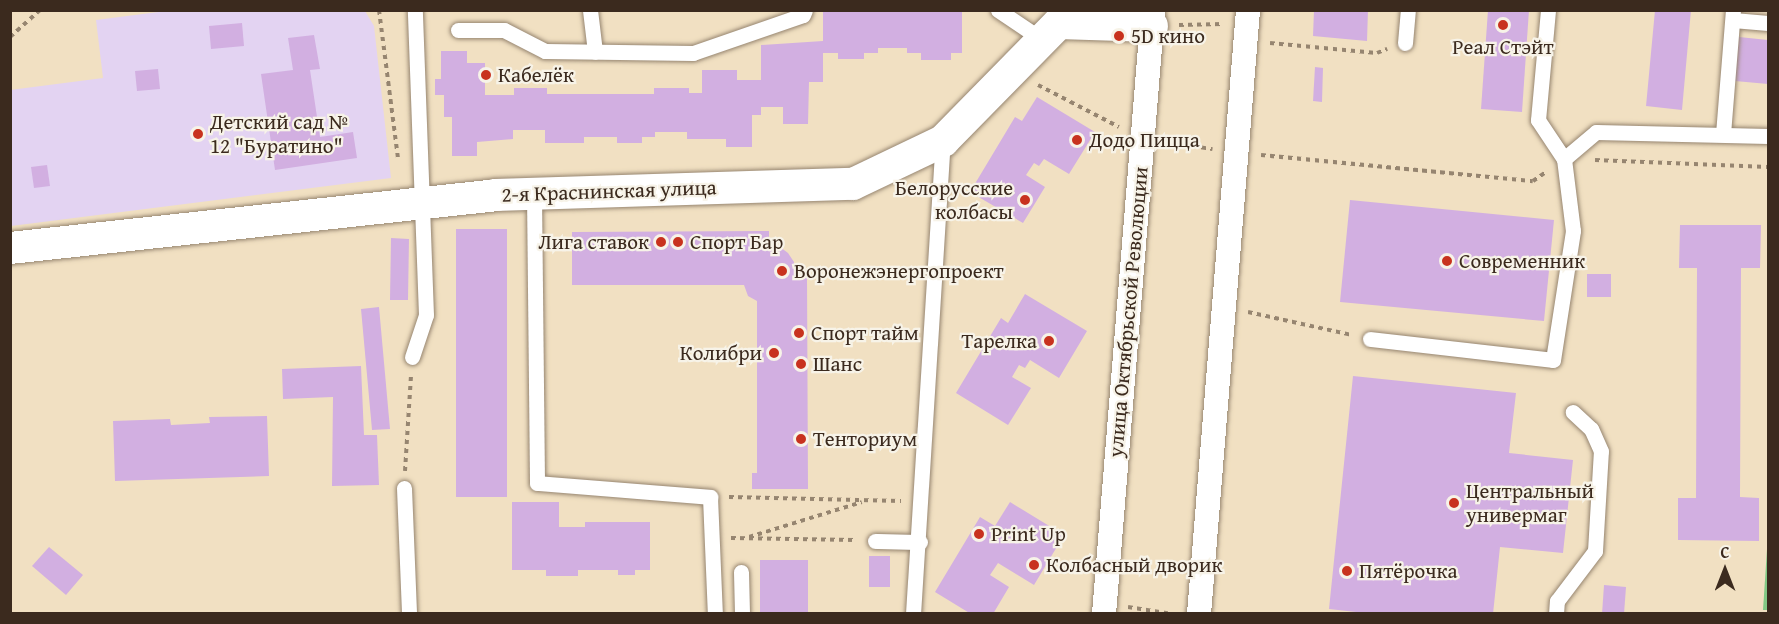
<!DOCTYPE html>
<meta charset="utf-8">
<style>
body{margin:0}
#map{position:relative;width:1779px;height:624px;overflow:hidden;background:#f1e0c2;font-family:"Gentium Book Plus",serif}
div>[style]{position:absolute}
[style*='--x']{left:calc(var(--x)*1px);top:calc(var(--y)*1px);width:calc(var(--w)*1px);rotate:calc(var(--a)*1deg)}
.built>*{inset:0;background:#e3d3f2}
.green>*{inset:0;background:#81c985}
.building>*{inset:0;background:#d2afe1}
.path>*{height:4px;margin-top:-2px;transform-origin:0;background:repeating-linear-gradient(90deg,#968570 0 4.5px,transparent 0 9px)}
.roads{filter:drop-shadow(0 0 2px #968570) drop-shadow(0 0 2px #968570)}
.service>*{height:15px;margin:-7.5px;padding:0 7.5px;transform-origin:7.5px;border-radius:7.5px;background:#fff}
.pedestrian>*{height:24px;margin:-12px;padding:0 12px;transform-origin:12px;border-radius:12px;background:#fff}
.minor>*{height:32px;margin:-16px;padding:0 16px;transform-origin:16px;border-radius:16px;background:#fff}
.dots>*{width:16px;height:16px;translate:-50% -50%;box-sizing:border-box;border:3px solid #f7f3e8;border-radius:50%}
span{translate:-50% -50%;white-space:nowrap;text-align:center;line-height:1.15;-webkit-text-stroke:4.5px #f7f3e8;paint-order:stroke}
.poi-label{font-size:21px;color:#3b2a1e}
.left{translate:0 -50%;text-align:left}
.right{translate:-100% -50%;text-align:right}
.street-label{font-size:21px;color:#3b2a1e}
.frame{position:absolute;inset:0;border:12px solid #3b2a1e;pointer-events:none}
.north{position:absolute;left:1695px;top:540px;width:60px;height:60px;-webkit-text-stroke:4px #f7f3e8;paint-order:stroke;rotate:0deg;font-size:16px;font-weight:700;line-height:24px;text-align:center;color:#3b2a1e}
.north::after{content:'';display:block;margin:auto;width:21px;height:27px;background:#3b2a1e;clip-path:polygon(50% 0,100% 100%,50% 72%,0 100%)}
</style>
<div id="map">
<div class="built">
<i style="clip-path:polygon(174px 10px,365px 11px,374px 26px,391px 178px,11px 226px,10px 90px,103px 78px,96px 20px)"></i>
</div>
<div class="green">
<i style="clip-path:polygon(1768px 534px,1768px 610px,1763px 610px)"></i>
</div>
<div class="building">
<i style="clip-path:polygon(823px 10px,962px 10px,962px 53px,951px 53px,951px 60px,921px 60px,921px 53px,907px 53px,907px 48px,878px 48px,878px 53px,864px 53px,864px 59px,838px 59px,838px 53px,823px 53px,823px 82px,809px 82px,808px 124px,783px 124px,783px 107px,761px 107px,761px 115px,752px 115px,752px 147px,726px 147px,726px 139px,687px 139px,687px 132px,655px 132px,655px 137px,642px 137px,642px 143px,617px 143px,617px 137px,584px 137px,584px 143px,545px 143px,545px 130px,513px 130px,513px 139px,477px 142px,477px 156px,452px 156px,452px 117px,444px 117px,444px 95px,435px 95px,435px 79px,441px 79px,441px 51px,467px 51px,467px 63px,485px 63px,485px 95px,514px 95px,514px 88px,547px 88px,547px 94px,654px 94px,654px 88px,689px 88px,689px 93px,702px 93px,702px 70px,737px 70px,737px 80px,761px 80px,761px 45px,823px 41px)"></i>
<i style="clip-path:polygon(1314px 10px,1368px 10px,1367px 41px,1313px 36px)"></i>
<i style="clip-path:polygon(1488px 10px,1529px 10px,1522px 112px,1481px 109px)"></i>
<i style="clip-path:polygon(1655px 10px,1691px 10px,1682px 110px,1646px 106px)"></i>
<i style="clip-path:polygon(242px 23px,244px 46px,211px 49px,209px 26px)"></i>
<i style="clip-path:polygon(314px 35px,320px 69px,310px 70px,320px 137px,353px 132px,357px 158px,275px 170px,261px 74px,293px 70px,288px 38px)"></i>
<i style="clip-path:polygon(1739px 37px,1768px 40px,1768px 84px,1735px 81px)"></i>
<i style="clip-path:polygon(1315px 67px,1323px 68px,1322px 102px,1313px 101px)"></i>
<i style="clip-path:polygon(158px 69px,160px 89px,137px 91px,135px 71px)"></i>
<i style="clip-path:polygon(1037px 97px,1095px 132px,1069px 174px,1044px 159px,1039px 166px,1034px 163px,1026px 175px,1045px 187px,1023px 223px,970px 192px,1015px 117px,1022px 121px)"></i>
<i style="clip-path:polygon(47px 165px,50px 186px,34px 188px,31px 167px)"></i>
<i style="clip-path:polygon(1350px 200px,1554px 220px,1544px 321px,1340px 302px)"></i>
<i style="clip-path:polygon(1680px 225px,1761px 225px,1760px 268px,1741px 268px,1740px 497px,1759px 498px,1759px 541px,1678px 540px,1678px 498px,1696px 498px,1697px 268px,1679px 268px)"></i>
<i style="clip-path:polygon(456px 229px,507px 229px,507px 497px,456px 497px)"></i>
<i style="clip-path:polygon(769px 231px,769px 246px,780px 247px,788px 253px,794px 262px,795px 276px,807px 276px,808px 489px,752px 489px,752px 473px,757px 473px,757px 301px,748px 296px,744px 285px,572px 285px,572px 232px)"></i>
<i style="clip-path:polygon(391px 238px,409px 239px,408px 300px,390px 300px)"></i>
<i style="clip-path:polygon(1587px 274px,1611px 274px,1611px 297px,1587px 297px)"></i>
<i style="clip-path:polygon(1025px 294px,1087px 331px,1059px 378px,1030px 360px,1025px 368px,1019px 365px,1012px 377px,1031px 388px,1008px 425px,956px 393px,1001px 318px,1008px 323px)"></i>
<i style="clip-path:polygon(379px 307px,390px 429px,372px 430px,361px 309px)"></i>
<i style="clip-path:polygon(361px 366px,364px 435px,377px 435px,379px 485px,332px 486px,333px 397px,283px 399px,282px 369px)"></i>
<i style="clip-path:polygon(1353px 376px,1516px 393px,1509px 453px,1573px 460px,1563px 553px,1500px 547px,1493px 614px,1374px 614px,1329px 609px)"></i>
<i style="clip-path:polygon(267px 416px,269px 476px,115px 481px,113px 421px,170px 419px,171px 425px,210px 423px,209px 417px)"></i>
<i style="clip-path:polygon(512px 502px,559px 502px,559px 527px,585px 527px,585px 522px,650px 522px,650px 570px,635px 570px,635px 575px,618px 575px,618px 570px,578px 570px,578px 576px,546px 576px,546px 570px,512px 570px)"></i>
<i style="clip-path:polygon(1010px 502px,1064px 535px,1034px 585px,998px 563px,990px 575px,1009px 587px,993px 614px,971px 614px,935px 592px,980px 517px,995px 526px)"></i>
<i style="clip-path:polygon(49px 547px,83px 575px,66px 595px,32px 566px)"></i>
<i style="clip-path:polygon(869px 556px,890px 556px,890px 587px,869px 587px)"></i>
<i style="clip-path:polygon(760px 560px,808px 560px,808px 614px,760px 614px)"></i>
<i style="clip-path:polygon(1604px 585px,1626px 587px,1624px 614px,1602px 614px)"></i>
</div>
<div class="path">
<i style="--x:379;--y:10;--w:149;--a:82.7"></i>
<i style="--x:1179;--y:25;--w:44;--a:-1.3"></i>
<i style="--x:10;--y:37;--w:40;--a:-42"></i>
<i style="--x:1270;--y:43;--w:107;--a:5.3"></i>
<i style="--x:1377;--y:53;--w:11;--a:-22"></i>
<i style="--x:1038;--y:85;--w:91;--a:27.4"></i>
<i style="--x:1166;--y:142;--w:47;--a:8.7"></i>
<i style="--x:1261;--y:155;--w:273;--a:5.5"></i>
<i style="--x:1533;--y:181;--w:16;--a:-35"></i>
<i style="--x:1595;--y:160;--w:173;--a:2.3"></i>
<i style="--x:1248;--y:312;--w:107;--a:12.5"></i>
<i style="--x:405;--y:471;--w:95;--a:-86.4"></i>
<i style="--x:729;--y:497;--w:172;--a:1.3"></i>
<i style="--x:749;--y:537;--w:118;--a:-17.2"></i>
<i style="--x:731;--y:538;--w:124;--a:0.9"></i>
<i style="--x:1128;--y:607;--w:45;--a:9"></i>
</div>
<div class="roads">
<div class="service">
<i style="--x:590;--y:10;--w:42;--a:83.2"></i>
<i style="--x:998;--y:10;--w:52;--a:34"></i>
<i style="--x:1733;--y:20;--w:35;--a:5"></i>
<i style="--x:458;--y:30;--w:46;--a:0"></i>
<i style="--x:504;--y:30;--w:46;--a:27.1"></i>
<i style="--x:545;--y:51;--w:148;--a:0.8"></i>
<i style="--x:693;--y:53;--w:116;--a:-19.1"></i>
<i style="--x:803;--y:15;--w:5;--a:-68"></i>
<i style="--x:1405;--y:43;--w:33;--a:-85"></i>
<i style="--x:1723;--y:134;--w:124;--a:-85.4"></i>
<i style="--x:1564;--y:159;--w:42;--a:-40.2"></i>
<i style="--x:1596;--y:132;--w:172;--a:1.3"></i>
<i style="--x:534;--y:194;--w:289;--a:89.4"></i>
<i style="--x:537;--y:483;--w:174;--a:4.6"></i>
<i style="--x:710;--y:497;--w:117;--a:87.6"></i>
<i style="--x:1370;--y:339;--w:184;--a:6.5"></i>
<i style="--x:1553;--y:360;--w:131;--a:-81.2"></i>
<i style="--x:1573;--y:231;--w:73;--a:-97.1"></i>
<i style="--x:1564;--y:159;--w:47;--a:-123.7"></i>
<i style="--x:1538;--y:120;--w:110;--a:-84.8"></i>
<i style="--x:412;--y:357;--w:44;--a:-71.6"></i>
<i style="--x:426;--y:315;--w:305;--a:-92.1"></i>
<i style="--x:404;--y:488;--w:126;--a:87.7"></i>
<i style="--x:875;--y:541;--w:45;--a:1.3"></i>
<i style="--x:741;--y:572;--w:42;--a:88.6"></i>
<i style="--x:913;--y:614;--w:474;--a:-86.4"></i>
<i style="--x:1556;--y:614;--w:13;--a:-86"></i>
<i style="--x:1557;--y:601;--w:63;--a:-52.8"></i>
<i style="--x:1595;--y:551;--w:100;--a:-86.6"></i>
<i style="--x:1601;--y:451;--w:24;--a:-114"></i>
<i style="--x:1591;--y:429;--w:25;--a:-137"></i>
</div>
<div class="pedestrian">
<i style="--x:1104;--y:614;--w:606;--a:-85.36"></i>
<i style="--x:1199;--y:614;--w:606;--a:-85.36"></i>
</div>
<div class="minor">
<i style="--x:10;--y:248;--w:488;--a:-6.2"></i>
<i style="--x:495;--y:195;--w:358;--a:-1.8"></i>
<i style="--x:853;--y:184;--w:100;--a:-25.5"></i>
<i style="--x:943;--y:141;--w:165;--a:-45.5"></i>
<i style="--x:1059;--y:23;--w:93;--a:1.8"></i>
</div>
</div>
<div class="dots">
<i style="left:1503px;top:25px;background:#c8321e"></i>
<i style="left:1119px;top:36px;background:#c8321e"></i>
<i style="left:486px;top:75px;background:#c8321e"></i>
<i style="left:198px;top:134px;background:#c8321e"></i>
<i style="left:1077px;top:140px;background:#c8321e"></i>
<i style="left:1025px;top:200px;background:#c8321e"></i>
<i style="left:661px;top:242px;background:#c8321e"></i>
<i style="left:678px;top:242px;background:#c8321e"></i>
<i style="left:1447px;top:261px;background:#c8321e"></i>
<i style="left:782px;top:271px;background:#c8321e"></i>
<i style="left:799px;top:333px;background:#c8321e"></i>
<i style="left:1049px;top:341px;background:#c8321e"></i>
<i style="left:774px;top:353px;background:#c8321e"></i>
<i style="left:801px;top:364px;background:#c8321e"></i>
<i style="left:801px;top:439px;background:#c8321e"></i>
<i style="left:1454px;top:503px;background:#c8321e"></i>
<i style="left:979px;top:534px;background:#c8321e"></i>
<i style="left:1034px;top:565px;background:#c8321e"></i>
<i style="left:1347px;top:571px;background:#c8321e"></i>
</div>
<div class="poi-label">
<span class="left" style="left:1131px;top:36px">5D кино</span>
<span style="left:1503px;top:47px">Реал Стэйт</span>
<span class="left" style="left:498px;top:75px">Кабелёк</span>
<span class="left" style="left:210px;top:134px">Детский сад №<br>12 "Буратино"</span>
<span class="left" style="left:1089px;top:140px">Додо Пицца</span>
<span class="right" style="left:1013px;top:200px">Белорусские<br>колбасы</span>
<span class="right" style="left:649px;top:242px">Лига ставок</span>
<span class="left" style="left:690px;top:242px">Спорт Бар</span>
<span class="left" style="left:1459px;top:261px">Современник</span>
<span class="left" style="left:794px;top:271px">Воронежэнергопроект</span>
<span class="left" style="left:811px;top:333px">Спорт тайм</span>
<span class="right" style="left:1037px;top:341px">Тарелка</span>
<span class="right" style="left:762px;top:353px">Колибри</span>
<span class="left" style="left:813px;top:364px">Шанс</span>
<span class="left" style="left:813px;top:439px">Тенториум</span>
<span class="left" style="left:1466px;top:503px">Центральный<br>универмаг</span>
<span class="left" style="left:991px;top:534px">Print Up</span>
<span class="left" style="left:1046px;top:565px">Колбасный дворик</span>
<span class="left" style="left:1359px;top:571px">Пятёрочка</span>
</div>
<div class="street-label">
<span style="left:609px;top:191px;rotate:-2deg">2-я Краснинская улица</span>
<span style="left:1128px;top:312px;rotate:-85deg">улица Октябрьской Революции</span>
</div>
<div class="frame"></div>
<div class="north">С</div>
</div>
